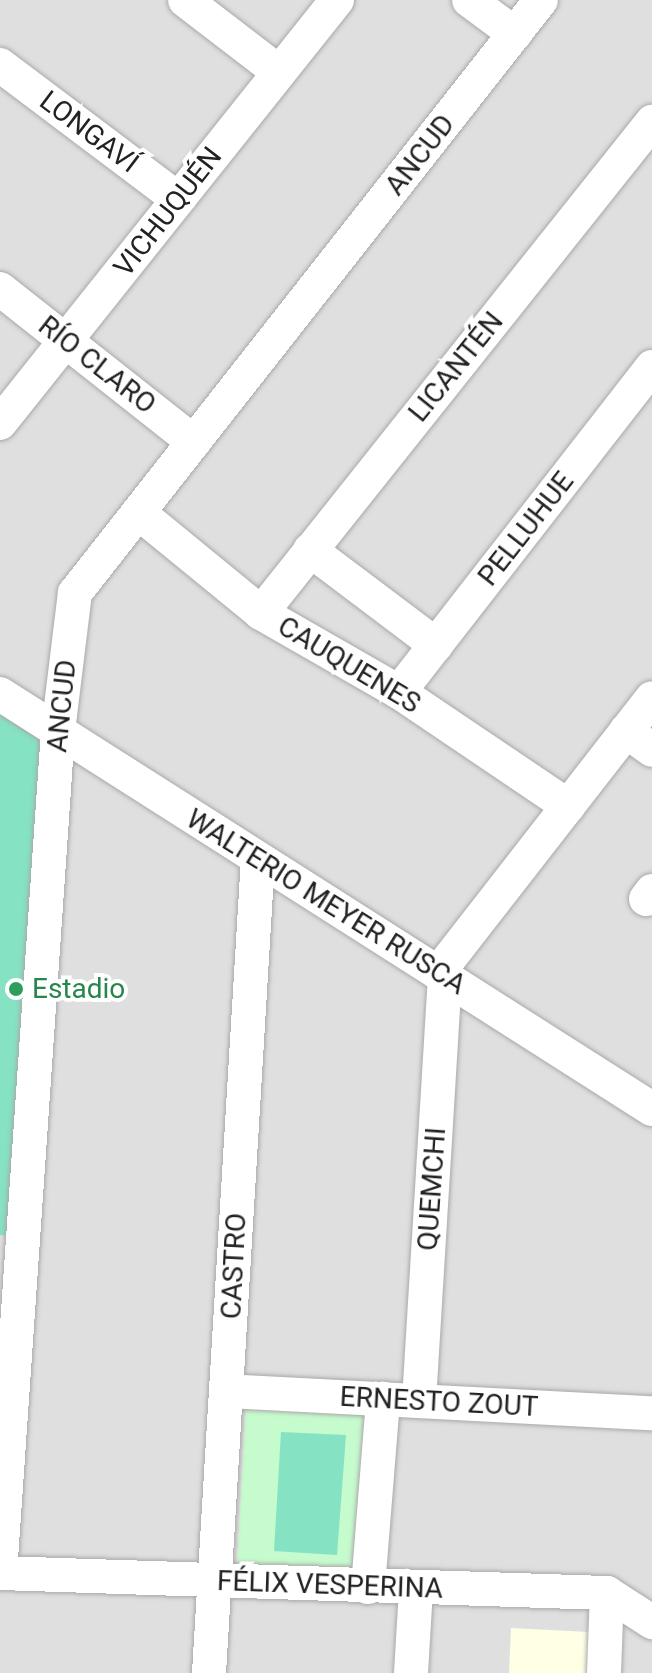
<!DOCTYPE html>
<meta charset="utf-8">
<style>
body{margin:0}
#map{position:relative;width:652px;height:1673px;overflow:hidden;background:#f2efe9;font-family:Roboto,sans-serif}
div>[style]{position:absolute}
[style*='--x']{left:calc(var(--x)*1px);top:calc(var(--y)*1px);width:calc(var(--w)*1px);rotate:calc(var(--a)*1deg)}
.residential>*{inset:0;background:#e0dfdf}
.education>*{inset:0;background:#feffe5}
.park>*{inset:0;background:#c6fbcd}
.pitch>*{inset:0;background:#85e2c2}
.roads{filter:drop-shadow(0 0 2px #a9a9a9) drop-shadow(0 0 2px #a9a9a9)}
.minor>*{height:34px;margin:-17px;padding:0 17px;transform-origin:17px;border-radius:17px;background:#fff}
.dots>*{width:22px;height:22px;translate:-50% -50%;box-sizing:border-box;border:4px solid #fff;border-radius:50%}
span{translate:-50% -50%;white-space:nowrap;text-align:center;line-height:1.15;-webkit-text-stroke:8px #fff;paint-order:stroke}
.street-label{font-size:28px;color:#222}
.leisure-label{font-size:28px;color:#27864d}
.left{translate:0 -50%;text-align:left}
</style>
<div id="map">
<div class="residential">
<i style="clip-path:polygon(0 0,652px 0,652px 1673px,0 1673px)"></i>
</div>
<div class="education">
<i style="clip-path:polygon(511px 1628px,589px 1632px,587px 1673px,509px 1673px)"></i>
</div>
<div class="park">
<i style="clip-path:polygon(246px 1405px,367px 1412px,358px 1573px,237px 1567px)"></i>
</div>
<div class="pitch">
<i style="clip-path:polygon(0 697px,48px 727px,17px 1236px,0 1235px)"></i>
<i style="clip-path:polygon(281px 1432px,346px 1435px,337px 1555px,274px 1551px)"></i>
</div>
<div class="roads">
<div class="minor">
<i style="--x:185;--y:0;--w:118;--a:37.5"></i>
<i style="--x:469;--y:0;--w:57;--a:36.5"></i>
<i style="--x:0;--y:65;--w:223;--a:37"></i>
<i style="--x:0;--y:289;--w:247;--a:38.3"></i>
<i style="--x:0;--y:423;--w:541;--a:-51.46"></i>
<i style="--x:139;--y:513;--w:158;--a:39.3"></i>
<i style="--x:261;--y:613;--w:159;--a:29.8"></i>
<i style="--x:399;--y:692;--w:204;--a:34"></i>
<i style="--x:310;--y:550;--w:158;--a:37"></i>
<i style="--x:261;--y:613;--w:628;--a:-51.47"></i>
<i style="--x:399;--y:692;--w:412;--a:-52.1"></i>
<i style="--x:0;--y:694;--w:773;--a:32.48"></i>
<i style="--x:626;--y:731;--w:32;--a:36"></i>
<i style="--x:646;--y:899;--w:10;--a:-53"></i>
<i style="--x:438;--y:973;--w:348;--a:-52.1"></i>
<i style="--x:226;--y:1391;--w:427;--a:3"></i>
<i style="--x:419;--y:1401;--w:425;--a:-86.5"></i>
<i style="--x:0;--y:1573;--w:844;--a:-86.06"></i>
<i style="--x:58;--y:731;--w:139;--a:-83"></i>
<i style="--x:75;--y:593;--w:754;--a:-51.84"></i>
<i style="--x:0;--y:1573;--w:607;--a:1.89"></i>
<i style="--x:607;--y:1593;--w:54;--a:32.8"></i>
<i style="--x:368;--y:1587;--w:189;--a:-85.4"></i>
<i style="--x:209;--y:1673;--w:815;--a:-86.56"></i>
<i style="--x:411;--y:1673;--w:85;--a:-86.6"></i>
<i style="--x:604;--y:1673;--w:80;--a:-87.9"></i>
</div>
</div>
<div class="dots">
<i style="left:16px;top:989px;background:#2e9e5b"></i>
</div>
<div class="street-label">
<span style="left:89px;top:132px;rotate:37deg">LONGAVÍ</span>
<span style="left:420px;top:155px;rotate:-52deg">ANCUD</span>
<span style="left:168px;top:212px;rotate:-52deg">VICHUQUÉN</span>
<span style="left:97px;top:365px;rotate:38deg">RÍO CLARO</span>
<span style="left:456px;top:367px;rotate:-51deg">LICANTÉN</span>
<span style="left:526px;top:529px;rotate:-52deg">PELLUHUE</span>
<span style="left:349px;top:665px;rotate:31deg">CAUQUENES</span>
<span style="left:62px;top:706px;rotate:-84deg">ANCUD</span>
<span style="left:326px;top:902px;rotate:32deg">WALTERIO MEYER RUSCA</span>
<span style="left:432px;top:1189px;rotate:-86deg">QUEMCHI</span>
<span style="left:234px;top:1266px;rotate:-87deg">CASTRO</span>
<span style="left:439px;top:1402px;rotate:3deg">ERNESTO ZOUT</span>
<span style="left:330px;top:1585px;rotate:2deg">FÉLIX VESPERINA</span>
</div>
<div class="leisure-label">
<span class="left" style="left:32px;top:989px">Estadio</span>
</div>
</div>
